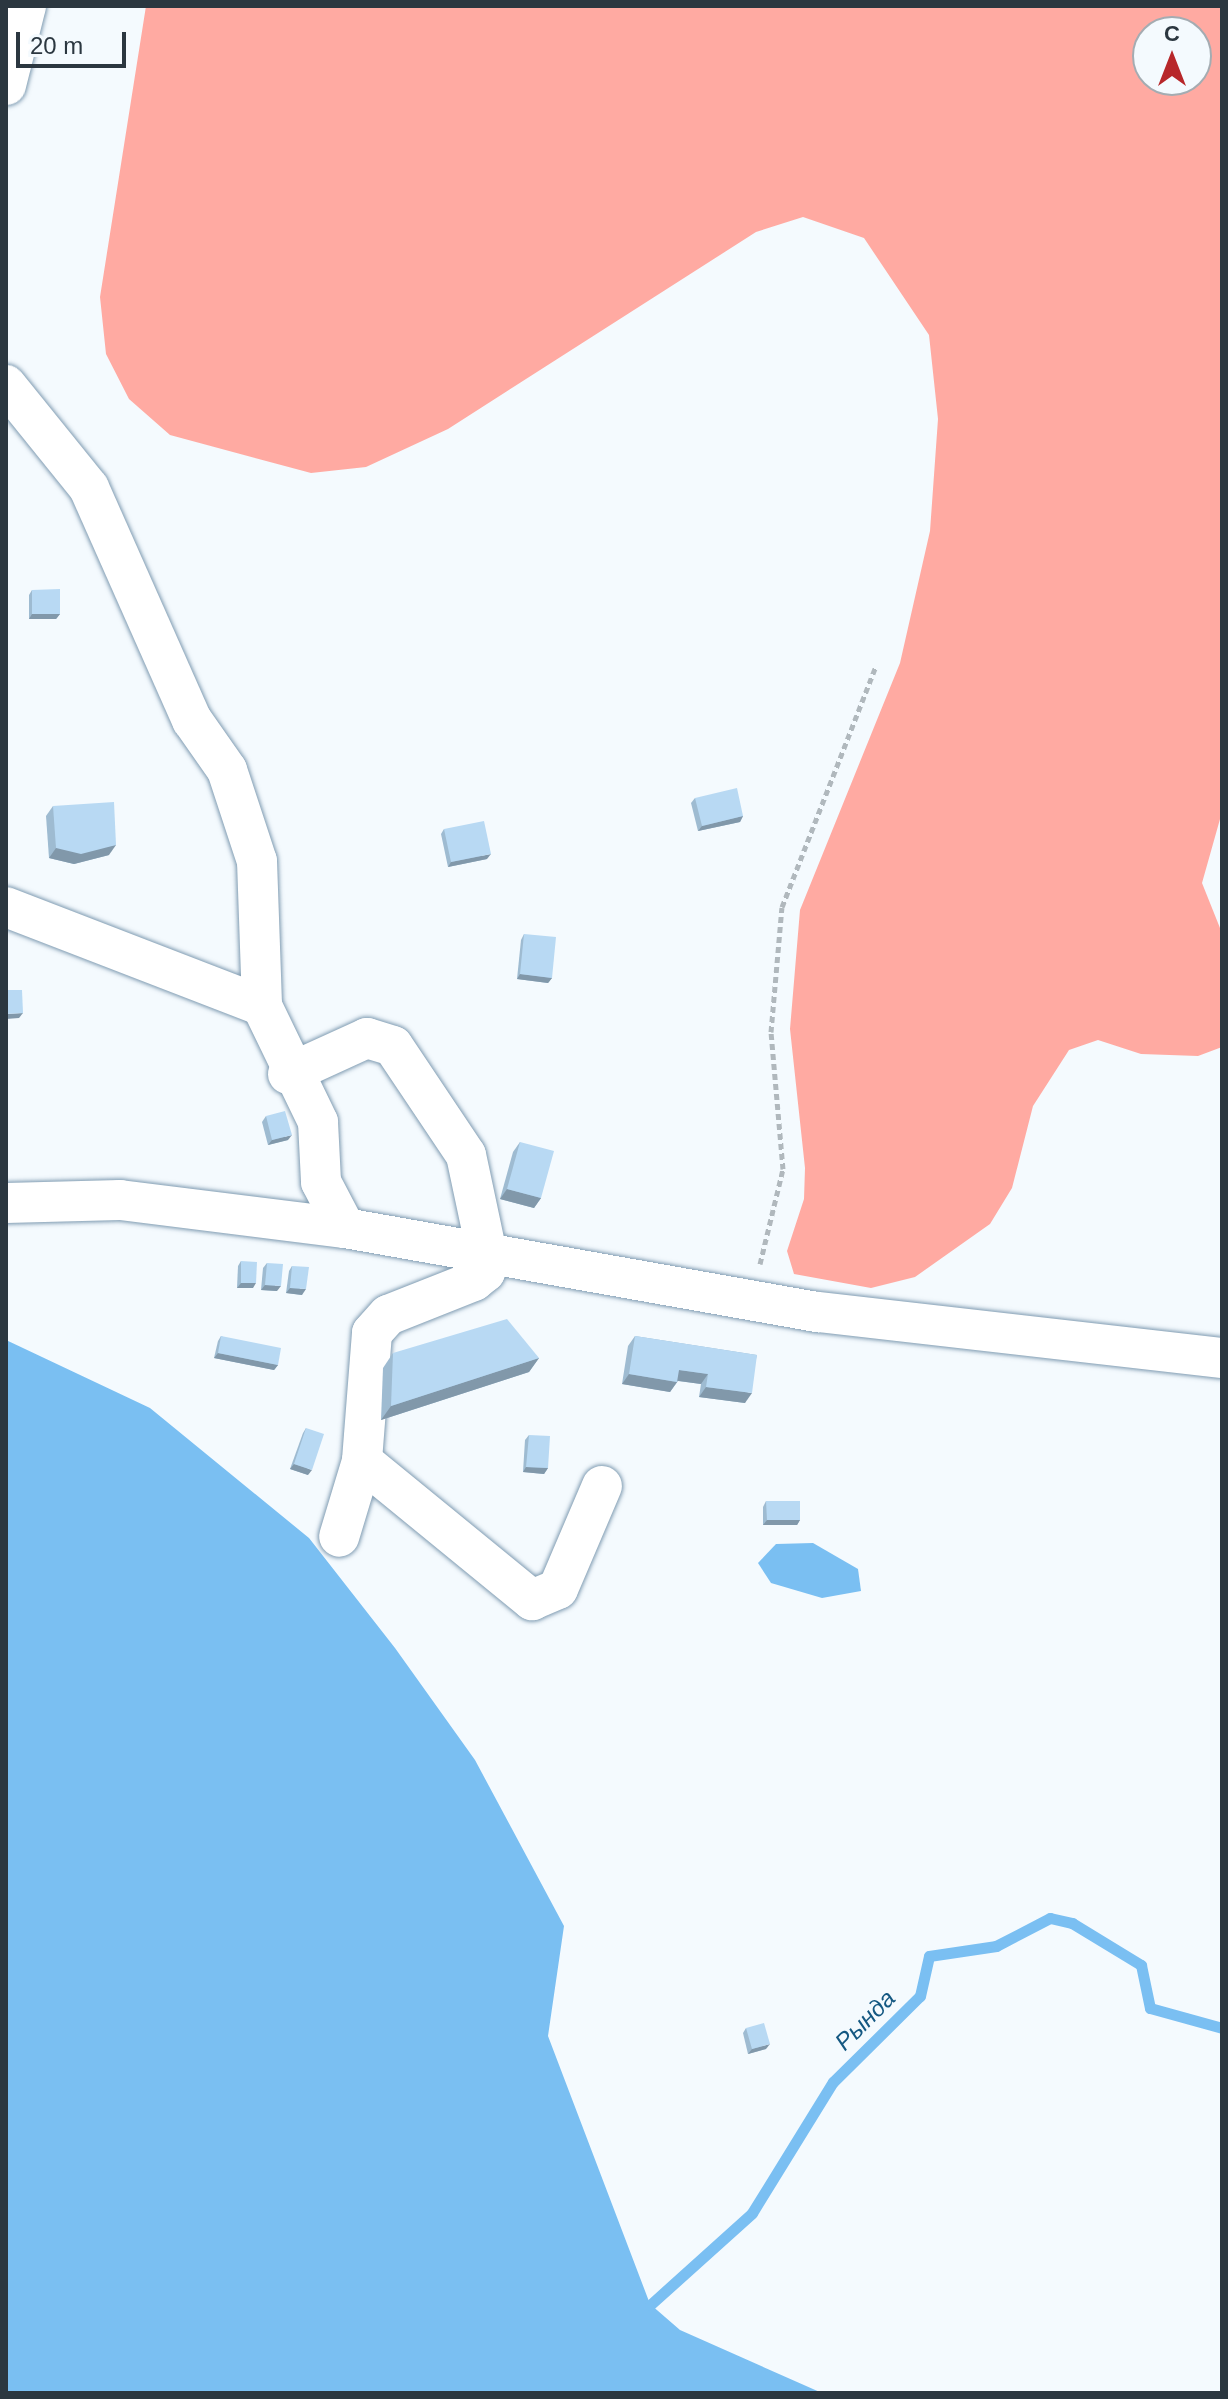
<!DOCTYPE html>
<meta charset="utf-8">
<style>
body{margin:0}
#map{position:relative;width:1228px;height:2399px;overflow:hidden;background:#f4fafe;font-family:Arial,sans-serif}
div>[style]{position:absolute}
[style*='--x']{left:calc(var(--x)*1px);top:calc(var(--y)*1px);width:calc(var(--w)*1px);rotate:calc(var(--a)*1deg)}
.forest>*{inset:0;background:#ffaaa2}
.water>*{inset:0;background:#7abff2}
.stream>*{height:11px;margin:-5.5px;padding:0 5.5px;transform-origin:5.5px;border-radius:5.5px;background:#7abff2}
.path>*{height:5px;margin-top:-2.5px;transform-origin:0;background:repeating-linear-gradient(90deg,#b0b8bd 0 6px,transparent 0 10px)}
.roads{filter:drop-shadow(0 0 2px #809cb2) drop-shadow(0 0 2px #809cb2)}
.minor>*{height:40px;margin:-20px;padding:0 20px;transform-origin:20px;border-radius:20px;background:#fff}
.wall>*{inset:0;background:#9ebbd1}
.shaded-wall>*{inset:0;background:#8198aa}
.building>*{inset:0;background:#b8d9f3}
span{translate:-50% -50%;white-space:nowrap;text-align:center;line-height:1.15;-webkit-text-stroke:6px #f4fafe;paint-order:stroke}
.water-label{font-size:24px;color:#145882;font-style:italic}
.frame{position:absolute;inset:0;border:8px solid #2b3740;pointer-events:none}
.north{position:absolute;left:1132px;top:16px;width:80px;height:80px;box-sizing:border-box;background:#f4fafe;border:2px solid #a4acb2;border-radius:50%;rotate:0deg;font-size:22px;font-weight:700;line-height:32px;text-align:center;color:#2b3740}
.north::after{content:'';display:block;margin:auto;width:28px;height:36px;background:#b7272a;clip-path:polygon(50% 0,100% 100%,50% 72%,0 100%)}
.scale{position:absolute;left:16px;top:32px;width:110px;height:36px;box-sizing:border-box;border:4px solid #2b3740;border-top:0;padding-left:10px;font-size:24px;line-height:28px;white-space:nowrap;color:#2b3740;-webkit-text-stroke:6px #f4fafe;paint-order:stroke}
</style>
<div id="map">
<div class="forest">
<i style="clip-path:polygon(evenodd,146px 6px,1222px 6px,1222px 812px,1202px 883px,1222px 933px,1222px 1047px,1198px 1056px,1141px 1054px,1098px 1040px,1069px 1050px,1033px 1106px,1012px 1188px,990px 1224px,915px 1277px,871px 1288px,794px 1274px,787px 1251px,804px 1199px,805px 1168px,790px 1029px,800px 910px,900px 663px,930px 531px,938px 419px,929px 335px,864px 238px,803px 217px,756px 232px,448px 429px,366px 467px,311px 473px,170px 435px,129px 399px,106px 354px,100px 297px,146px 6px,1148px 32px,1196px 32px,1196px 80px,1148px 80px,1148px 32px)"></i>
</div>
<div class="water">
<i style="clip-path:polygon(6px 1340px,150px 1408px,309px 1538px,395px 1648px,475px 1760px,564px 1926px,548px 2036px,650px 2304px,680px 2330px,822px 2393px,6px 2393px)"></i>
<i style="clip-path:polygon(813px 1543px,858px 1569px,861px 1591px,822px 1598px,771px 1583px,758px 1563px,776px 1544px)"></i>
</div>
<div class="stream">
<i style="--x:650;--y:2305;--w:137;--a:-42"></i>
<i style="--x:752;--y:2213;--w:154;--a:-58.3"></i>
<i style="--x:833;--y:2082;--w:122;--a:-44.7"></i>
<i style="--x:920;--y:1996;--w:41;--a:-77.3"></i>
<i style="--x:929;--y:1956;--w:68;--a:-8.5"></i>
<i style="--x:996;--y:1946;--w:61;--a:-27.4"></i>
<i style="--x:1050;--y:1918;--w:23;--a:13"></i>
<i style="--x:1072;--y:1923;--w:81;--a:31.3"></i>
<i style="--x:1141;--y:1965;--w:44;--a:78.2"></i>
<i style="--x:1150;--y:2008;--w:75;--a:15.5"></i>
</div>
<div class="path">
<i style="--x:760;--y:1264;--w:98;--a:-76.4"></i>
<i style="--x:783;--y:1169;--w:138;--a:-95"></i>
<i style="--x:771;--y:1032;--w:125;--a:-85"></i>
<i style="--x:782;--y:907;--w:259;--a:-68.7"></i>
</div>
<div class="roads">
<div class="minor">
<i style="--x:6;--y:85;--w:81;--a:-75.8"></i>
<i style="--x:6;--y:385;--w:132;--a:51.1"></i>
<i style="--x:89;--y:488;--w:254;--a:66.1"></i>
<i style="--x:192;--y:720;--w:61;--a:55"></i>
<i style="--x:227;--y:770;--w:96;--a:71.8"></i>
<i style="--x:257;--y:861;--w:145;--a:88"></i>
<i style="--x:6;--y:907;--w:274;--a:21.1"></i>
<i style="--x:262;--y:1006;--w:129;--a:64.2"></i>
<i style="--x:318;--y:1122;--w:60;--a:87.1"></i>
<i style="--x:321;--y:1182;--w:52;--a:62.4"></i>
<i style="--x:288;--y:1074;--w:87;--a:-24.5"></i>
<i style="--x:367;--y:1038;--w:27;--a:17"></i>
<i style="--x:393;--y:1046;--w:131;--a:56.2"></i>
<i style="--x:466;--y:1155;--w:101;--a:78"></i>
<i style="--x:487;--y:1254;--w:18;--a:96"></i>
<i style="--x:485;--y:1272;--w:14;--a:141"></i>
<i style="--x:474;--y:1281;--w:92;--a:158.4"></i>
<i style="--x:388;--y:1315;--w:24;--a:132"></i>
<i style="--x:372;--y:1333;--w:128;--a:94.5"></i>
<i style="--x:362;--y:1461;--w:79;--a:106.8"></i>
<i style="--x:6;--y:1203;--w:114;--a:-1.5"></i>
<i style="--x:120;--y:1200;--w:227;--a:7.1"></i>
<i style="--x:345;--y:1228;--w:480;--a:10.1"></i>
<i style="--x:818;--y:1312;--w:407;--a:6.5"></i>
<i style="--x:362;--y:1461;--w:220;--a:39.3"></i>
<i style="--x:532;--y:1600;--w:28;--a:-23"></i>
<i style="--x:558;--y:1589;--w:112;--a:-66.9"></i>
</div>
</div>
<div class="wall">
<i style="clip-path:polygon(32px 590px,60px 614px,56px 619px,29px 619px,29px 595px)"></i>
<i style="clip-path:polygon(695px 798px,743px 816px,740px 822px,698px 831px,691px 803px)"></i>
<i style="clip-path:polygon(53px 806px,109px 855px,74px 864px,49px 858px,46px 816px)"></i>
<i style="clip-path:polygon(444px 829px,487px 859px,448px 867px,441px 834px)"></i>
<i style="clip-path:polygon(524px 934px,552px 978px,548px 983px,517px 979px,521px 940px)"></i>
<i style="clip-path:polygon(266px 1116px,288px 1140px,268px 1145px,262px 1122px)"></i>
<i style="clip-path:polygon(520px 1142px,541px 1198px,534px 1208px,500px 1199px,513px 1152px)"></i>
<i style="clip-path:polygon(241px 1261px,253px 1288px,237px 1288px,238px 1266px)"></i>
<i style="clip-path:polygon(267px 1263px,277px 1291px,261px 1290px,263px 1268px)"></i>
<i style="clip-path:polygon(292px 1266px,302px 1295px,286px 1293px,289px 1271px)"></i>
<i style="clip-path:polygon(221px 1336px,278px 1365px,274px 1370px,214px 1358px,218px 1341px)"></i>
<i style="clip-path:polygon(635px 1336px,757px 1355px,745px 1403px,699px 1397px,701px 1384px,678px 1381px,670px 1392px,622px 1384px,628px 1346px)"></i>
<i style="clip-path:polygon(393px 1353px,539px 1358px,529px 1372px,381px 1420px,383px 1368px)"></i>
<i style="clip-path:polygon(306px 1428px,308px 1475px,290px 1469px,303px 1433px)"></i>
<i style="clip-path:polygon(529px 1435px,548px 1468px,544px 1474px,523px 1472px,525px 1440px)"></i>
<i style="clip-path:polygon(766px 1501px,800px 1520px,797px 1525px,763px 1525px,763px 1507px)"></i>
<i style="clip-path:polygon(746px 2028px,766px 2049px,748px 2054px,743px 2033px)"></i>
</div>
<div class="shaded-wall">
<i style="clip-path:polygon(32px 614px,60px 614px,56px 619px,29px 619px)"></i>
<i style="clip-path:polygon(743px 816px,740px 822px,698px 831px,702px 826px)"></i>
<i style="clip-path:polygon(116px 845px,109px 855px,74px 864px,49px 858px,56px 848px)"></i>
<i style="clip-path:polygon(491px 854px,487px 859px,448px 867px,451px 862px)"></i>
<i style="clip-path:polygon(520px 974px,552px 978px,548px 983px,517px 979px)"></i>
<i style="clip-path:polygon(23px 1013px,19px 1018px,6px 1019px,6px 1014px)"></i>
<i style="clip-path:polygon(292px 1135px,288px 1140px,268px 1145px,272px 1140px)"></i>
<i style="clip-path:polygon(507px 1189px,541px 1198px,534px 1208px,500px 1199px)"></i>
<i style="clip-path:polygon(241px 1283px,256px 1283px,253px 1288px,237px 1288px)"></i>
<i style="clip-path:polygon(265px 1285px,281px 1286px,277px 1291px,261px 1290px)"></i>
<i style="clip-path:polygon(290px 1288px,306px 1289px,302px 1295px,286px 1293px)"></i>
<i style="clip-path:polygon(218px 1353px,278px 1365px,274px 1370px,214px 1358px)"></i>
<i style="clip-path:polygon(539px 1358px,529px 1372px,381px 1420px,391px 1406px)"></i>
<i style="clip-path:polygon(679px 1370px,708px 1374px,701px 1384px,672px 1380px)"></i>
<i style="clip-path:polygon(629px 1374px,677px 1382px,670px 1392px,622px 1384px)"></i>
<i style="clip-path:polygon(706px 1387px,752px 1393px,745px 1403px,699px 1397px)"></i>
<i style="clip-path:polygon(294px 1464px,312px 1470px,308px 1475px,290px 1469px)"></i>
<i style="clip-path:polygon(526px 1467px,548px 1468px,544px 1474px,523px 1472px)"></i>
<i style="clip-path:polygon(767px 1520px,800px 1520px,797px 1525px,763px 1525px)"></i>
<i style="clip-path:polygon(770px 2044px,766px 2049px,748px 2054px,752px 2049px)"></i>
</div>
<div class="building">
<i style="clip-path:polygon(60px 589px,60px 614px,32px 614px,32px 590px)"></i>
<i style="clip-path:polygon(737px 788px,743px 816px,702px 826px,695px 798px)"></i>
<i style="clip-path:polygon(114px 802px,116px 845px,81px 854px,56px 848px,53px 806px)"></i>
<i style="clip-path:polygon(484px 821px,491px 854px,451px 862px,444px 829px)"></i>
<i style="clip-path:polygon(524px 934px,556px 937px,552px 978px,520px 974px)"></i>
<i style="clip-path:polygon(6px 990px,22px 990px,23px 1013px,6px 1014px)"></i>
<i style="clip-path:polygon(285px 1111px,292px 1135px,272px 1140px,266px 1116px)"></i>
<i style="clip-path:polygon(520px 1142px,554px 1151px,541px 1198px,507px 1189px)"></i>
<i style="clip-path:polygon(241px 1261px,257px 1262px,256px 1283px,241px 1283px)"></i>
<i style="clip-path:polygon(267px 1263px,283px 1264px,281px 1286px,265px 1285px)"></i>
<i style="clip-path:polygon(292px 1266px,309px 1267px,306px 1289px,290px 1288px)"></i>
<i style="clip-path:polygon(507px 1319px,539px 1358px,391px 1406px,393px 1353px)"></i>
<i style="clip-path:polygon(221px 1336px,281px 1348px,278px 1365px,218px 1353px)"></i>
<i style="clip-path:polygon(635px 1336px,757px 1355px,752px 1393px,706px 1387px,708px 1374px,679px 1370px,677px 1382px,629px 1374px)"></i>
<i style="clip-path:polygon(306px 1428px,324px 1434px,312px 1470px,294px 1464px)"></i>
<i style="clip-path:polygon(529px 1435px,550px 1436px,548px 1468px,526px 1467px)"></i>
<i style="clip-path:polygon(766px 1501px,800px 1501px,800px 1520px,767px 1520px)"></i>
<i style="clip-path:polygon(764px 2023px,770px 2044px,752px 2049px,746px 2028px)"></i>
</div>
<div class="water-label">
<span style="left:865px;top:2020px;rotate:-45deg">Рында</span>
</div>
<div class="frame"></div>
<div class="north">С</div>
<div class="scale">20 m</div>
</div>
